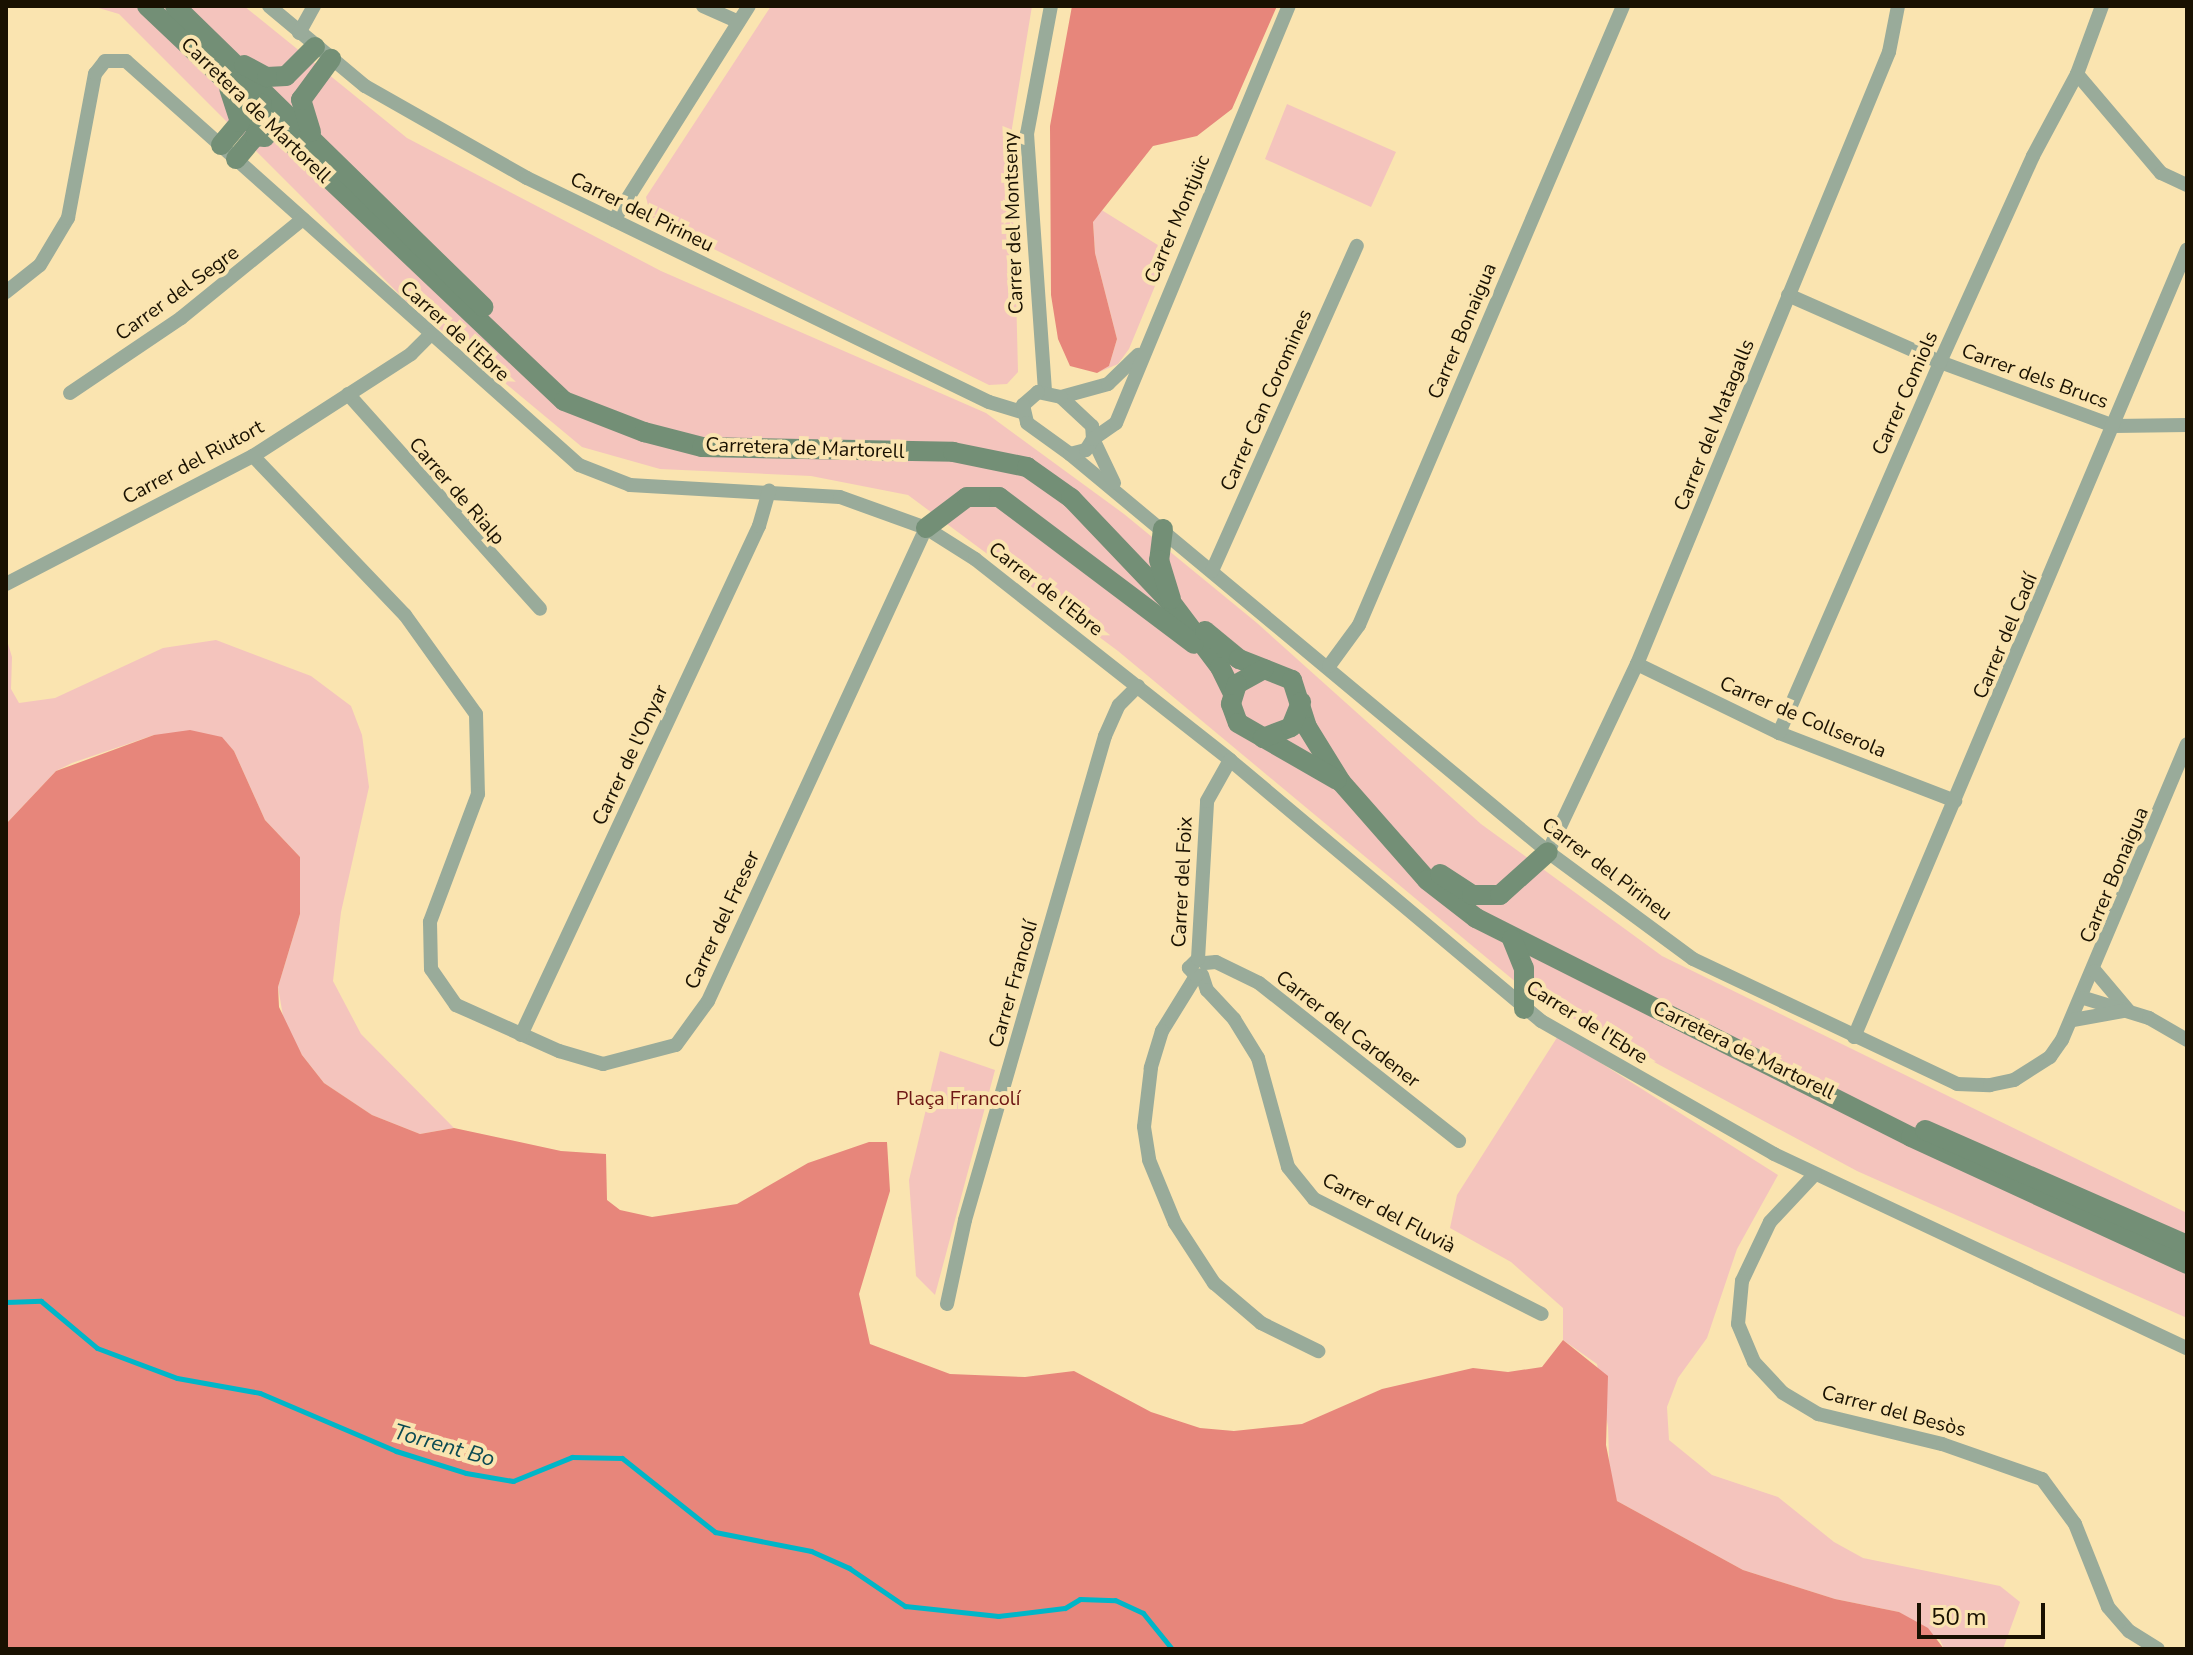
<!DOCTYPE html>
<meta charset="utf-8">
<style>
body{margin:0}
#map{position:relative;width:2193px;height:1655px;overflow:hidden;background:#fae4b0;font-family:"Nunito Sans",sans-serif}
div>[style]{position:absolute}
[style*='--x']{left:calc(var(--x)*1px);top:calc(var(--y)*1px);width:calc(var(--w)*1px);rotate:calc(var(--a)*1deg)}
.green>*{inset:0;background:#f4c4bd}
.forest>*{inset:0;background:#e7867b}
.stream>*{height:5px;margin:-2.5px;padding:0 2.5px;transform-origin:2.5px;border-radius:2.5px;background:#00b6c8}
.minor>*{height:14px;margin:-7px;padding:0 7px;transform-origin:7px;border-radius:7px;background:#99ab9a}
.secondary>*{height:20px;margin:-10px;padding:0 10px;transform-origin:10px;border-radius:10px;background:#738f76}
span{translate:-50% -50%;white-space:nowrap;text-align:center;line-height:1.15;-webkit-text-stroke:8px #fae4b0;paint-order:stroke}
.street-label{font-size:20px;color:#191101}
.park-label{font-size:20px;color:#6e1714}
.water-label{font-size:22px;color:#0a4a52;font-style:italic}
.frame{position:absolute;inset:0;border:8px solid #191101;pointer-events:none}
.scale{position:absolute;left:1917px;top:1603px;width:128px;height:36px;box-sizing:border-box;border:4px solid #191101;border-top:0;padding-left:10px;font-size:24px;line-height:28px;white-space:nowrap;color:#191101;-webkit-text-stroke:6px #fae4b0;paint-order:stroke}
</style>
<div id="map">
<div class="green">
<i style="clip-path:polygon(92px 6px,244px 6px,407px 138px,661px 271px,986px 413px,1124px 514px,1257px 623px,1481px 824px,1662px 956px,2187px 1213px,2187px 1318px,1857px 1171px,1535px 998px,1118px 651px,908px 495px,811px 476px,660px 469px,582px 447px,405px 300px,119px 14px)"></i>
<i style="clip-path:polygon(771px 6px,1032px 6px,1012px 128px,1018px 372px,1007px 384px,989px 385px,651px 218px,646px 197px)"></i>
<i style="clip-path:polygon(1287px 104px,1396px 152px,1371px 207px,1265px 159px)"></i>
<i style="clip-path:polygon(1100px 209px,1169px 252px,1129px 349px,1118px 364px,1097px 373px,1109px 366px,1117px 339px,1095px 253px,1093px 222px)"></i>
<i style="clip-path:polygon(6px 637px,12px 657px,11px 689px,19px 703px,55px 698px,163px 648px,216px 640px,311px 676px,351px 706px,362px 735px,369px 787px,341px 912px,333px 981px,361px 1034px,454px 1128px,420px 1134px,372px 1115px,324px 1083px,302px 1055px,284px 1022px,278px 987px,300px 914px,300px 857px,265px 820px,234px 751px,221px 737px,154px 735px,72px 763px,56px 771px,6px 824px)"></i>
<i style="clip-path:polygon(1558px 1036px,1778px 1175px,1737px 1249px,1707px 1338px,1678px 1378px,1667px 1407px,1669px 1440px,1712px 1475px,1778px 1497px,1834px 1542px,1863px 1558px,2000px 1586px,2020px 1602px,2003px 1649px,1944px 1649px,1940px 1640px,1899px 1612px,1835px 1599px,1743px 1570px,1617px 1501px,1610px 1484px,1608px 1427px,1597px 1364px,1563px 1340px,1563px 1308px,1511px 1262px,1450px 1228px,1457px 1195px)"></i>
<i style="clip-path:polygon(940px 1051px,995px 1070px,935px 1295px,916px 1276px,909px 1180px)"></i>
</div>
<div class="forest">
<i style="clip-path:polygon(1072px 6px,1277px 6px,1232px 109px,1197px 136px,1153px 146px,1093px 222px,1095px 253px,1117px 339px,1109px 366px,1097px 373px,1070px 366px,1058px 339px,1051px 295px,1050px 126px)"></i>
<i style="clip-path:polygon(190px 730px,222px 737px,234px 751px,265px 820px,300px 857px,300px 914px,278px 987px,279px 1007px,302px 1055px,324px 1083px,372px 1115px,420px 1134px,454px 1128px,561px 1151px,606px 1154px,607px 1200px,620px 1210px,652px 1217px,737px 1204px,808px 1163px,869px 1142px,887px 1142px,890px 1191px,859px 1294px,870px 1344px,950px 1374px,1025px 1377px,1074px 1371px,1151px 1412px,1200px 1428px,1234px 1431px,1302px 1424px,1382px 1389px,1473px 1368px,1508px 1372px,1542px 1367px,1563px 1340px,1608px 1376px,1606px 1445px,1617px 1501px,1743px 1570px,1835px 1599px,1899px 1612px,1928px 1628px,1944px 1649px,6px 1649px,6px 824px,56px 771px,154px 735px)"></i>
</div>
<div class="stream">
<i style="--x:6;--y:1302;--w:35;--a:-2"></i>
<i style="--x:41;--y:1301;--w:73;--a:40"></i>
<i style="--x:97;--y:1348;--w:85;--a:20.6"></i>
<i style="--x:177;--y:1378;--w:84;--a:10.2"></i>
<i style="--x:260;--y:1393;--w:148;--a:23.1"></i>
<i style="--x:396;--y:1451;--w:73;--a:17.4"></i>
<i style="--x:466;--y:1473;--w:48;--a:9.7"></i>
<i style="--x:513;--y:1481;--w:64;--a:-22.1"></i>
<i style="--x:572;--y:1457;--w:50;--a:1.1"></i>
<i style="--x:622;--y:1458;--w:119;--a:38.5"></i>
<i style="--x:715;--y:1532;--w:98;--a:11.2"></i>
<i style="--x:811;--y:1551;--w:42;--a:24.1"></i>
<i style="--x:849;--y:1568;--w:68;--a:34.2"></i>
<i style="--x:905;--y:1606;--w:94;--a:6.1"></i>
<i style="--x:998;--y:1616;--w:67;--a:-6.8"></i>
<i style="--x:1065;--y:1608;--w:17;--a:-31"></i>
<i style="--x:1080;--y:1599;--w:35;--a:2"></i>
<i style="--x:1115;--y:1600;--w:31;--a:25"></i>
<i style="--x:1143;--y:1613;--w:46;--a:51.1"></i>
</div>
<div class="minor">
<i style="--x:269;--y:6;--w:125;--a:39.8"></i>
<i style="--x:365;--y:86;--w:186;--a:29.6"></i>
<i style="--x:527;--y:178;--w:513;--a:25.87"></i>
<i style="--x:989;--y:402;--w:34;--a:17"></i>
<i style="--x:703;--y:6;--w:37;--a:24"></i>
<i style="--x:299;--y:33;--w:31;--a:-61"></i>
<i style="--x:2077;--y:74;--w:130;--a:49.7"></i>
<i style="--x:2161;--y:173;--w:29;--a:25"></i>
<i style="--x:614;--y:220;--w:253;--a:-57.8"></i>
<i style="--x:6;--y:292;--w:43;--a:-38.5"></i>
<i style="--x:40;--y:265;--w:55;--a:-59.2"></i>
<i style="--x:68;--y:218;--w:147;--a:-79.4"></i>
<i style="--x:95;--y:74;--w:16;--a:-52"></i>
<i style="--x:105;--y:61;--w:21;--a:0"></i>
<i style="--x:126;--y:61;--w:607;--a:41.73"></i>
<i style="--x:579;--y:465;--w:55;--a:21.4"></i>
<i style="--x:630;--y:485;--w:210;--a:3.3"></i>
<i style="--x:840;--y:497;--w:91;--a:19.8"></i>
<i style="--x:926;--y:528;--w:58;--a:32.3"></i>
<i style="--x:975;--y:559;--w:325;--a:38.2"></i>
<i style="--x:1230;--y:760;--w:406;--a:40"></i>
<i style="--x:1541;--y:1021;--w:268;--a:29.7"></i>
<i style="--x:1774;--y:1154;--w:456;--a:25.2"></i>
<i style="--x:1788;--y:295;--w:166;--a:23.8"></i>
<i style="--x:1940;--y:362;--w:185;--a:20.2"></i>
<i style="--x:2114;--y:426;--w:73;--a:-0.8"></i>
<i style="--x:1045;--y:391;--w:258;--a:-94"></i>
<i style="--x:1027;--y:134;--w:130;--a:-79.4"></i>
<i style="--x:70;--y:393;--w:134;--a:-34"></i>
<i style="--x:181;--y:318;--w:157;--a:-39.1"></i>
<i style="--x:348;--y:394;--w:288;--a:48.2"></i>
<i style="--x:1061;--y:397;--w:49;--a:-15.5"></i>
<i style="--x:1108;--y:384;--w:42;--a:-44"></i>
<i style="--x:1070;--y:454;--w:622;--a:39.78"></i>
<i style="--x:1548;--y:852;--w:180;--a:36.4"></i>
<i style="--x:1693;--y:959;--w:292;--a:25.3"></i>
<i style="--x:1957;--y:1084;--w:33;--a:2"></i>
<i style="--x:1990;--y:1085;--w:25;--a:-12"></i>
<i style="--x:2014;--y:1080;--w:43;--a:-32.6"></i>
<i style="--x:2050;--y:1057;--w:21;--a:-55"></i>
<i style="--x:2062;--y:1040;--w:321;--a:-67.1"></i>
<i style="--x:253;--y:456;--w:220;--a:46.3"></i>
<i style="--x:405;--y:615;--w:122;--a:54.4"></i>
<i style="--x:476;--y:714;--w:80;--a:88.6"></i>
<i style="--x:478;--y:794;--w:137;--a:110.6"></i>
<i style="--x:430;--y:922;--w:47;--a:88.8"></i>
<i style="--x:431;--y:969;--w:44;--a:55.2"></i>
<i style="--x:456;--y:1005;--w:113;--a:24.1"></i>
<i style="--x:559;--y:1051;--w:46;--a:16.5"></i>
<i style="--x:603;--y:1064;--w:75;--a:-14.6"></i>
<i style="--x:676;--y:1045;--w:54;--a:-54"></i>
<i style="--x:708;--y:1001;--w:521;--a:-65.26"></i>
<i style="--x:1114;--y:483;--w:49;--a:-115.5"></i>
<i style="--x:1093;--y:439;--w:13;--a:-94"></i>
<i style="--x:1092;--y:426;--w:42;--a:-136.9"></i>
<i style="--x:1061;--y:397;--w:24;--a:-168"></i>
<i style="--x:1038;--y:392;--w:20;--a:139"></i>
<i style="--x:1023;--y:405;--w:18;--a:77"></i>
<i style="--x:1027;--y:423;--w:53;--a:35.8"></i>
<i style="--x:1070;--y:454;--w:16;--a:-14"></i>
<i style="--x:1086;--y:450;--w:13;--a:-58"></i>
<i style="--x:1093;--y:439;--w:28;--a:-35"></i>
<i style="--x:1116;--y:423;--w:451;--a:-67.5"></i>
<i style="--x:1212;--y:571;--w:356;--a:-66"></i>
<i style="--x:6;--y:584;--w:278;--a:-27.4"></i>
<i style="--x:253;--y:456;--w:188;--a:-32.8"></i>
<i style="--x:411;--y:354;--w:27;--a:-45"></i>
<i style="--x:1637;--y:664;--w:158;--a:25.9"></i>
<i style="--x:1779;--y:733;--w:189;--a:21.1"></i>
<i style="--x:1329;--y:666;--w:51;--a:-53.8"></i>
<i style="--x:1359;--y:625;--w:673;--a:-66.9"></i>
<i style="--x:1779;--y:733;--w:404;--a:-66.5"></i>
<i style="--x:1940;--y:362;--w:226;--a:-65.7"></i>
<i style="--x:2033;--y:156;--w:93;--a:-61.8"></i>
<i style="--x:2077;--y:74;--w:72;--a:-69.8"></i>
<i style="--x:1548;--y:852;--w:208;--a:-64.7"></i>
<i style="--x:1637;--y:664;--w:662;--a:-67.62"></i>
<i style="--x:1889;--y:52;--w:47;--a:-78.9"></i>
<i style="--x:1205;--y:963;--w:11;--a:-5"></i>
<i style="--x:1216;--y:962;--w:48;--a:26"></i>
<i style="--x:1259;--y:983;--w:255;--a:38.3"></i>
<i style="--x:2095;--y:971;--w:51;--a:49.8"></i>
<i style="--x:1202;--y:975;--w:16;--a:72"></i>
<i style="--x:1207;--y:990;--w:40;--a:47"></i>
<i style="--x:1234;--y:1019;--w:46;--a:58.4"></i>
<i style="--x:1258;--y:1058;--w:113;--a:74.6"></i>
<i style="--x:1288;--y:1167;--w:41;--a:50.9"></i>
<i style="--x:1314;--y:1199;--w:255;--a:26.8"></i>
<i style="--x:1196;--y:976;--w:65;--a:121.7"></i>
<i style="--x:1162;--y:1031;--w:39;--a:107"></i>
<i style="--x:1151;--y:1068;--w:59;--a:96.8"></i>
<i style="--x:1144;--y:1127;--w:33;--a:81"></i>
<i style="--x:1149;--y:1160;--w:68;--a:67.6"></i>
<i style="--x:1175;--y:1223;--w:72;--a:57"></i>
<i style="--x:1214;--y:1283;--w:62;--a:40.4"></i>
<i style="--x:1261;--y:1323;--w:64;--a:26.2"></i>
<i style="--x:1196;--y:976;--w:11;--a:-131"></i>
<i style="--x:1189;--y:968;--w:13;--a:-45"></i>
<i style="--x:1198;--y:959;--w:158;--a:-86.7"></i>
<i style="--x:1207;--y:801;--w:47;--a:-60.7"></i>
<i style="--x:2084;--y:998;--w:68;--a:17.1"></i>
<i style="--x:2149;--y:1018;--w:44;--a:30.1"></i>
<i style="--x:2073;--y:1020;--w:52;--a:-10"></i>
<i style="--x:521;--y:1035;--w:562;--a:-64.94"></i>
<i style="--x:759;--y:526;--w:37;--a:-74"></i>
<i style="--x:1854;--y:1037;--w:855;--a:-67.09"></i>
<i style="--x:1815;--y:1174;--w:66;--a:133.2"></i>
<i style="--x:1770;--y:1222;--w:65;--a:115.4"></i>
<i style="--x:1742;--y:1281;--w:43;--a:95.3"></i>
<i style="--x:1738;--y:1324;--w:41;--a:67.2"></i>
<i style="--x:1754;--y:1362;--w:42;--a:46.9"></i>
<i style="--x:1783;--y:1393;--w:41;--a:31"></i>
<i style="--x:1818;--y:1414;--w:128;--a:13.6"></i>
<i style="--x:1942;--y:1444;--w:106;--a:19.3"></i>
<i style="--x:2042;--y:1479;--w:56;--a:53.7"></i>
<i style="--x:2075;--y:1524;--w:89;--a:68.3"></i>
<i style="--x:2108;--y:1607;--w:32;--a:49"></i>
<i style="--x:2129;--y:1631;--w:34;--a:32"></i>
<i style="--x:947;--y:1304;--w:86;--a:-77.9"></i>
<i style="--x:965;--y:1220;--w:504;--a:-73.87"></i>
<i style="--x:1105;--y:736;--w:34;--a:-66"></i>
<i style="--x:1119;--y:705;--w:27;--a:-45"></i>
</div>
<div class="secondary">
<i style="--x:147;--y:6;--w:574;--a:43.45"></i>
<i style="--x:564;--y:401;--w:86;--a:21.2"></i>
<i style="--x:644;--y:432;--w:60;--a:14.5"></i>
<i style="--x:702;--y:447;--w:251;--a:1.1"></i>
<i style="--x:953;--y:452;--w:76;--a:11.5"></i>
<i style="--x:1027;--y:467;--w:54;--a:35.2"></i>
<i style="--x:1071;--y:498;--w:149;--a:46.4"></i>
<i style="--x:1174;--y:606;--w:76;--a:53"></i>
<i style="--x:1220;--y:667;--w:30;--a:64"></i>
<i style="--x:175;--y:6;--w:431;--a:44.3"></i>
<i style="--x:244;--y:65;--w:26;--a:28"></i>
<i style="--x:267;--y:77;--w:19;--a:-3"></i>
<i style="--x:286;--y:76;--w:41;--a:-45"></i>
<i style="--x:311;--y:132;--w:34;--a:-107"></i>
<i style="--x:301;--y:100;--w:51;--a:-53.8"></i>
<i style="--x:255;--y:136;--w:33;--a:-78"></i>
<i style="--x:221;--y:145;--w:30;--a:-50"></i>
<i style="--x:240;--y:122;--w:35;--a:-108"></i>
<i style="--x:236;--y:159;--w:30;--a:-50"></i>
<i style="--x:255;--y:136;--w:10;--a:6"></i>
<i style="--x:926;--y:528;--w:51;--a:-37.1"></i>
<i style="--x:967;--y:497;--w:32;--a:0"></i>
<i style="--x:999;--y:497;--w:244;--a:37"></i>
<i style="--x:1163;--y:529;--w:31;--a:97"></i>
<i style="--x:1159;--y:560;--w:41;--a:72.9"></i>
<i style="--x:1205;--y:631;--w:44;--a:39.5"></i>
<i style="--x:1239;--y:659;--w:57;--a:21.6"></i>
<i style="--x:1292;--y:680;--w:49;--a:72.3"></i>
<i style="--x:1307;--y:727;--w:65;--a:58.3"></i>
<i style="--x:1341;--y:782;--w:130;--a:48.7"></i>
<i style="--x:1427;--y:880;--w:62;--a:37.8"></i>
<i style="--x:1476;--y:918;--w:487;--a:26.7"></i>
<i style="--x:1911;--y:1137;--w:304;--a:24.7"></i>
<i style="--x:1264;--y:669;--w:31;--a:151"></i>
<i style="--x:1237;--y:684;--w:21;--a:107"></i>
<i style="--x:1231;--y:704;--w:20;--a:70"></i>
<i style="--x:1238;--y:723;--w:114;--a:29.9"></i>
<i style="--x:1263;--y:738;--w:30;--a:-21"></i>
<i style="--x:1291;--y:727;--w:27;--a:-68"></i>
<i style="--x:1440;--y:874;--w:38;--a:33"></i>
<i style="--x:1472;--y:895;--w:28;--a:0"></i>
<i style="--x:1500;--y:895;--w:64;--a:-41.9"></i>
<i style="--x:1512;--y:939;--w:31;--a:68"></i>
<i style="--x:1524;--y:968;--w:41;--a:90"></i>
<i style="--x:1925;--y:1130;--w:286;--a:23.7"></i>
</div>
<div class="street-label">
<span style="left:256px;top:110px;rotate:44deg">Carretera de Martorell</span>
<span style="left:642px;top:212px;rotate:26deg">Carrer del Pirineu</span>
<span style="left:1177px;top:219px;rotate:-67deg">Carrer Montjuïc</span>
<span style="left:1013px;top:223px;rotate:-92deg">Carrer del Montseny</span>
<span style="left:177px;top:293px;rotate:-36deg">Carrer del Segre</span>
<span style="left:455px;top:331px;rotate:42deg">Carrer de l'Ebre</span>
<span style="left:1462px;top:331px;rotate:-67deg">Carrer Bonaigua</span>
<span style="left:2035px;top:376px;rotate:20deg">Carrer dels Brucs</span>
<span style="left:1905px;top:393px;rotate:-66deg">Carrer Comiols</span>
<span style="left:1266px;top:400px;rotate:-66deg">Carrer Can Coromines</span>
<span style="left:1714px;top:425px;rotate:-68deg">Carrer del Matagalls</span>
<span style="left:805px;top:448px;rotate:2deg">Carretera de Martorell</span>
<span style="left:193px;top:462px;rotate:-28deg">Carrer del Riutort</span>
<span style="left:457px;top:491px;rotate:49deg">Carrer de Rialp</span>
<span style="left:1046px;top:589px;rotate:38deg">Carrer de l'Ebre</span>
<span style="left:2005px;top:636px;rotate:-67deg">Carrer del Cadí</span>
<span style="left:1803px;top:717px;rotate:23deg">Carrer de Collserola</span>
<span style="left:630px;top:755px;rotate:-65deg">Carrer de l'Onyar</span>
<span style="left:1607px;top:869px;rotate:37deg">Carrer del Pirineu</span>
<span style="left:2114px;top:875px;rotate:-67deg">Carrer Bonaigua</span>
<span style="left:1182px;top:882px;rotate:-87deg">Carrer del Foix</span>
<span style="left:722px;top:920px;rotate:-65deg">Carrer del Freser</span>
<span style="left:1013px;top:984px;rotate:-74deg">Carrer Francolí</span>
<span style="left:1587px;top:1022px;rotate:32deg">Carrer de l'Ebre</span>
<span style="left:1348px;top:1029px;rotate:38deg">Carrer del Cardener</span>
<span style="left:1744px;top:1050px;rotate:26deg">Carretera de Martorell</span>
<span style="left:1389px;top:1213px;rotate:28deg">Carrer del Fluvià</span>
<span style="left:1894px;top:1411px;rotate:15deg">Carrer del Besòs</span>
</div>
<div class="park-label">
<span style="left:958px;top:1098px">Plaça Francolí</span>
</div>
<div class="water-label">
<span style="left:444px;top:1446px;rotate:16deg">Torrent Bo</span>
</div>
<div class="frame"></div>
<div class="scale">50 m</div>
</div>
